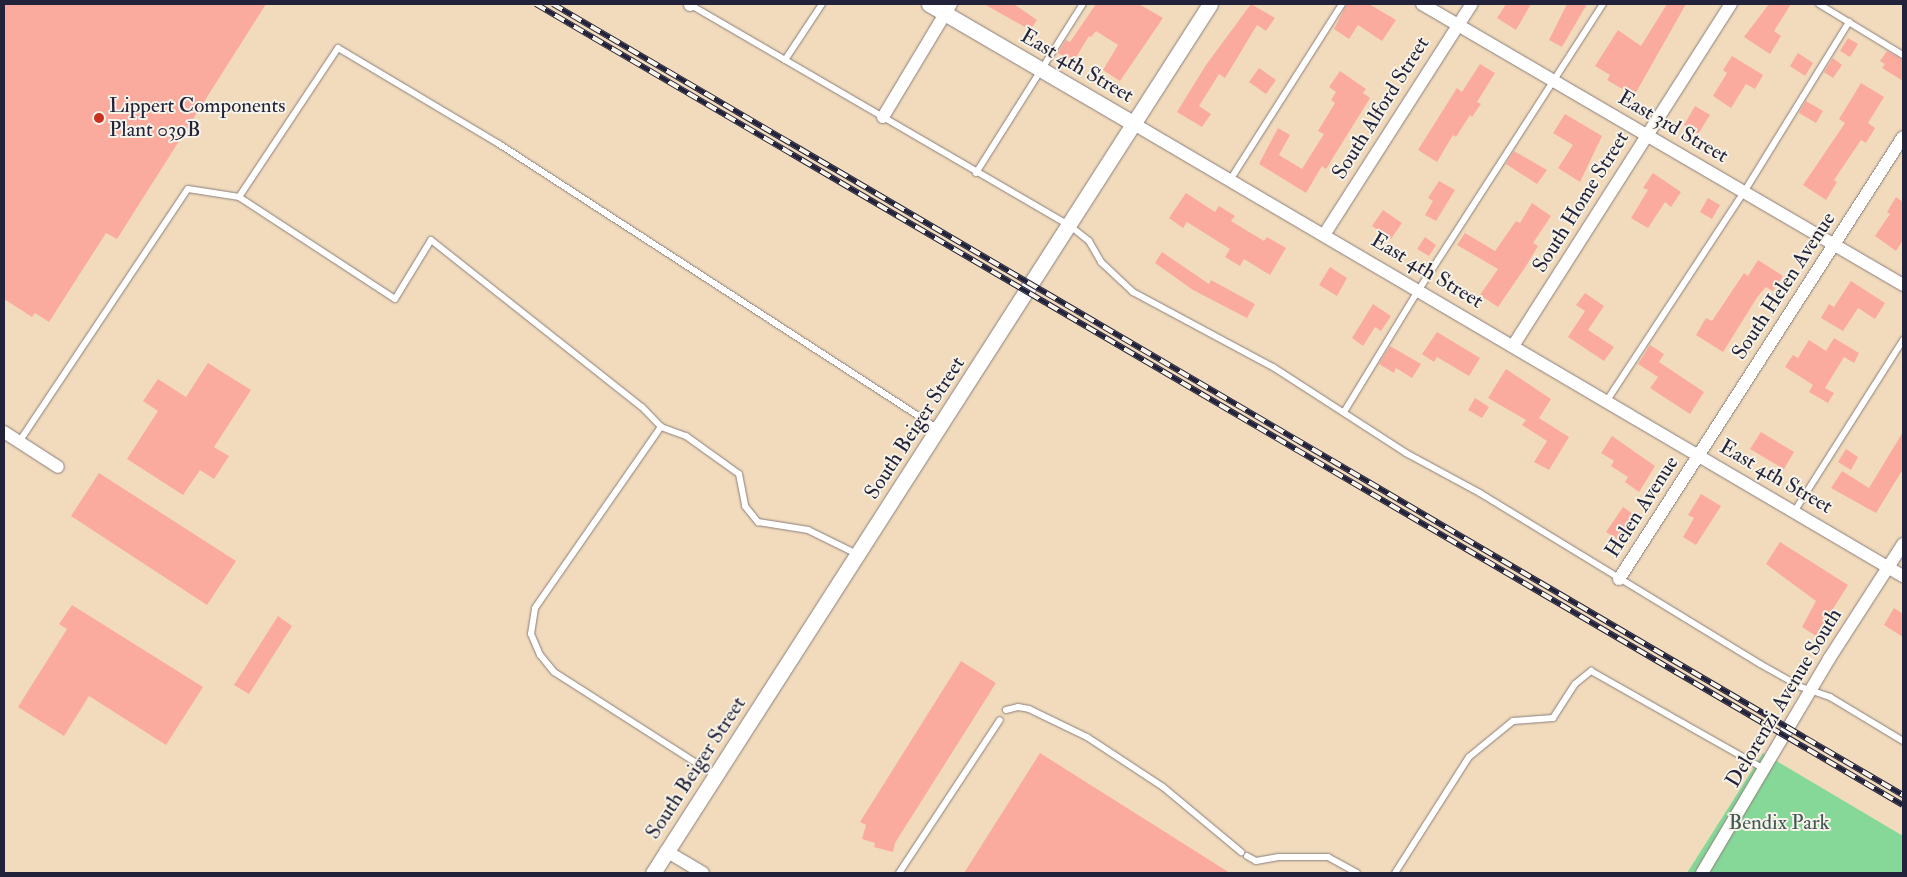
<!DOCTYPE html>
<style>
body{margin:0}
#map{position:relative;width:1907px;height:877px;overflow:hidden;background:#f1dbbc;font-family:"IM FELL Double Pica",serif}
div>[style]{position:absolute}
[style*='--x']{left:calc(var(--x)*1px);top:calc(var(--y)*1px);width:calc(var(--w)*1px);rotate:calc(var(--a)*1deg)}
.green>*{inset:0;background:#86d898}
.building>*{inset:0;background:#fbab9e}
.roads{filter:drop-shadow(0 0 1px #8a7e7c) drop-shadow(0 0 1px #8a7e7c)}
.service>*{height:6px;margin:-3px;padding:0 3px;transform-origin:3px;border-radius:3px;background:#fff}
.minor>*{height:12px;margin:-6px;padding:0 6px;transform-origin:6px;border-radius:6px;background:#fff}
.tertiary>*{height:15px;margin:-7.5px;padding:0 7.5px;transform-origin:7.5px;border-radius:7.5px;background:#fff}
.rail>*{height:5.5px;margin-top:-2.75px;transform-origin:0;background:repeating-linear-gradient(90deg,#f7f3e8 0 11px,#22223b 0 22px);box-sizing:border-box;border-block:1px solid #22223b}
.dots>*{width:14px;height:14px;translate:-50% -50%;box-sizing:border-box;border:2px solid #f7f3e8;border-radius:50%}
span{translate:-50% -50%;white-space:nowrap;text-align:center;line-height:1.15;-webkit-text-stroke:4px #f7f3e8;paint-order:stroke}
.street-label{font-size:21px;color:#22223b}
.poi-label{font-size:21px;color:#22223b}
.left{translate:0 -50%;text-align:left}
.park-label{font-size:21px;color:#405957}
.frame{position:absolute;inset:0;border:5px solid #22223b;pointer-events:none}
</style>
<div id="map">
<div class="green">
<i style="clip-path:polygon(1763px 753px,1903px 836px,1903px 873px,1687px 873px)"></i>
</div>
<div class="building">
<i style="clip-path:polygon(4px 4px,266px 4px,117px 239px,106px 233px,49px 322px,35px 313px,32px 317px,4px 299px)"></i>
<i style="clip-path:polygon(984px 4px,1014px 4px,1037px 20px,1030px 30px)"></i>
<i style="clip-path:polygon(1096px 4px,1139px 4px,1163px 18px,1120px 81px,1103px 70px,1118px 45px,1096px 31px,1091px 37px,1089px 36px,1073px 62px,1058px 53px,1066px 40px,1070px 42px)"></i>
<i style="clip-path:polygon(1251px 4px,1275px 18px,1266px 31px,1257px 25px,1225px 78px,1219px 74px,1199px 106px,1211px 114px,1202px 127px,1177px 112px,1206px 65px)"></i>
<i style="clip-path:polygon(1347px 4px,1369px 4px,1396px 20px,1382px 41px,1358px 25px,1349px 39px,1334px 29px)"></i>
<i style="clip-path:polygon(1506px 4px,1531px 4px,1516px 30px,1497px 18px)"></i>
<i style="clip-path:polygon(1567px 4px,1587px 4px,1562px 47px,1549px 40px)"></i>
<i style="clip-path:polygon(1667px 4px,1686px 4px,1634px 96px,1607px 80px,1610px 75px,1595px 66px,1618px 30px,1641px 46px)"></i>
<i style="clip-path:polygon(1769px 4px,1791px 4px,1774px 31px,1781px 36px,1770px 54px,1744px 37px)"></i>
<i style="clip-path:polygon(1848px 38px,1858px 44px,1850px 57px,1840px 51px)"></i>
<i style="clip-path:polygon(1887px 51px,1903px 60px,1903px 81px,1882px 68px,1885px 64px,1880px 61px)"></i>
<i style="clip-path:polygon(1798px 53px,1813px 63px,1805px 76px,1790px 66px)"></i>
<i style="clip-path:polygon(1732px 56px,1763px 75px,1755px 89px,1746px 84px,1731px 108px,1713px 96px,1727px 73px,1723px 70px)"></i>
<i style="clip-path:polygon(1833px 58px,1842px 65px,1833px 78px,1824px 72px)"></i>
<i style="clip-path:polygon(1480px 64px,1495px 73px,1477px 102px,1481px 104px,1472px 117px,1470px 115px,1456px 137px,1453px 135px,1437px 162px,1418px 150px,1457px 88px,1462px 92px)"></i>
<i style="clip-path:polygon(1259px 68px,1276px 80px,1266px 94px,1249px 82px)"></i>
<i style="clip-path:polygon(1340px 71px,1366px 89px,1363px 93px,1370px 98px,1326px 169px,1322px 166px,1306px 193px,1259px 164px,1278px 128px,1290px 135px,1279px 155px,1302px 169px,1324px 134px,1318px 131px,1335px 103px,1331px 100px,1336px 92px,1329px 87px)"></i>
<i style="clip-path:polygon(1861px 83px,1884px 97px,1868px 123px,1875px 128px,1866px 143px,1861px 140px,1834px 180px,1837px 182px,1826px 200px,1803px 185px,1845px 123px,1839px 119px)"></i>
<i style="clip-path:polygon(1806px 101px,1823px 111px,1816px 123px,1799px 113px)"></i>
<i style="clip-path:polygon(1695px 106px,1710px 115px,1698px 134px,1684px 125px)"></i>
<i style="clip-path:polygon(1565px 114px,1602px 136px,1580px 182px,1558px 168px,1573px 145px,1553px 133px)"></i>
<i style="clip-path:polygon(1514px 151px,1547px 170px,1537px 184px,1506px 164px)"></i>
<i style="clip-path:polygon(1653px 173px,1681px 192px,1671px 207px,1665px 202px,1648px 228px,1631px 218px,1648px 190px,1643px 188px)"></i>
<i style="clip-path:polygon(1439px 181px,1455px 190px,1436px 221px,1425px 215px,1433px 201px,1428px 198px)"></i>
<i style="clip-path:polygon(1186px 193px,1215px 212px,1219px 206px,1235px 216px,1231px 221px,1264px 241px,1267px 237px,1286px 248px,1270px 275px,1244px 259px,1240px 266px,1225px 257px,1230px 249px,1187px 222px,1183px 228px,1169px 218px)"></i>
<i style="clip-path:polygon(1896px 197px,1903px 202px,1903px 240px,1896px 251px,1875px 236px,1890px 214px,1887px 212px)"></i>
<i style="clip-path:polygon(1708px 198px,1720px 205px,1712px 219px,1700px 212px)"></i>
<i style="clip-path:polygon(1532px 203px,1551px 216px,1533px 243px,1538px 246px,1526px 266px,1498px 307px,1480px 295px,1498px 269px,1457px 245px,1465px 233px,1495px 251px,1516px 221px,1520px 223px)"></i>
<i style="clip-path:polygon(1383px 210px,1402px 223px,1391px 239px,1372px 226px)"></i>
<i style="clip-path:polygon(1425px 237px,1436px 245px,1429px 256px,1417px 249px)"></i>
<i style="clip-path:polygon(1162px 252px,1209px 284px,1211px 280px,1255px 304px,1247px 318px,1193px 290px,1155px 263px)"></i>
<i style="clip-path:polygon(1758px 260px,1783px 276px,1773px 291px,1766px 287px,1758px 296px,1723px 352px,1696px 335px,1706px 318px,1712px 321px,1744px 273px,1748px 276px)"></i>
<i style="clip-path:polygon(1330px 267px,1347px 278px,1337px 296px,1319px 285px)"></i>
<i style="clip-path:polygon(1851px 281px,1885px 303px,1875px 319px,1858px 308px,1843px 331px,1821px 318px,1829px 304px,1834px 307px)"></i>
<i style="clip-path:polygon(1585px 293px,1604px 306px,1588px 330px,1614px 347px,1604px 361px,1568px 337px,1585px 311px,1576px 305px)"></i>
<i style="clip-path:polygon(1373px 304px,1391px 316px,1381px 331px,1375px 327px,1363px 346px,1352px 338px)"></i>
<i style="clip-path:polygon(1437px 332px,1480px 358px,1469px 376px,1437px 357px,1434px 362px,1422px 354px)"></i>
<i style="clip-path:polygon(1834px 338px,1859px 353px,1854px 363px,1844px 357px,1825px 388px,1834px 393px,1828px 403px,1809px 392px,1813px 385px,1785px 367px,1793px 355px,1798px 358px,1809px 340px,1826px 351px)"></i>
<i style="clip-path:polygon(1650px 345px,1664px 354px,1659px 362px,1704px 392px,1690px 414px,1650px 388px,1658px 377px,1638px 364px)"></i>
<i style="clip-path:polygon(1390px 346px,1421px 364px,1412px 378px,1396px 368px,1394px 373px,1379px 364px)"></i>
<i style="clip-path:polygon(208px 363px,251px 390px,214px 447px,229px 456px,214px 479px,200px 470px,183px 495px,127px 459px,158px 411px,143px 401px,158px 379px,186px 397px)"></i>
<i style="clip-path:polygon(1506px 369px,1551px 399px,1539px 418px,1569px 437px,1549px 470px,1534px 462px,1547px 441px,1522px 425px,1526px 420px,1488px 398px)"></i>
<i style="clip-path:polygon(1475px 398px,1489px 407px,1482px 418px,1468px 410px)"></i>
<i style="clip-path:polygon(1761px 432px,1794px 452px,1784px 469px,1750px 449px)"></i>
<i style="clip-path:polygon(1903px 432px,1903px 469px,1876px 513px,1831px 488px,1842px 471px,1869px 488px)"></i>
<i style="clip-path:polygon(1612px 436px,1655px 466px,1639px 492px,1625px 482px,1628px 477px,1611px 466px,1614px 461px,1601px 453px)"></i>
<i style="clip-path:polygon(1846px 449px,1858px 457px,1851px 470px,1838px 462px)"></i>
<i style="clip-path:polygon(99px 473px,236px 561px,207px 605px,71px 516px)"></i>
<i style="clip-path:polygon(1701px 494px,1721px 506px,1696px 545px,1683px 537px,1694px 518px,1688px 515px)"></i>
<i style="clip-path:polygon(1623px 507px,1637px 517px,1620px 541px,1606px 532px)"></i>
<i style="clip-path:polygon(1780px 542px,1848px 585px,1816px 636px,1802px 627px,1816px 601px,1766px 564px)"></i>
<i style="clip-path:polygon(72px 605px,203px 687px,166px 745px,89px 696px,64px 736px,18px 707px,67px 629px,59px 624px)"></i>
<i style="clip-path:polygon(1894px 608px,1903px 614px,1903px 637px,1884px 625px)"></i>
<i style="clip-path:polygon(278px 616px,292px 626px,249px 694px,234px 685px)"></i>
<i style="clip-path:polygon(961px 661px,996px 683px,895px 843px,893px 852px,874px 847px,875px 843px,862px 839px,866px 825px,860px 822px)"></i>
<i style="clip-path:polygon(1040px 753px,1230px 873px,964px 873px)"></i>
</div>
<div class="roads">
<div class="service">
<i style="--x:689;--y:4;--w:441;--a:30.2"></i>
<i style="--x:1070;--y:226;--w:24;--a:38"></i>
<i style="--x:1089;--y:241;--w:24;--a:60"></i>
<i style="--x:1101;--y:262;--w:44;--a:43.2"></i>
<i style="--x:1133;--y:292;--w:159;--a:28.2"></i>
<i style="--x:1273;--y:367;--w:158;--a:32.9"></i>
<i style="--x:1406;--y:453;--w:84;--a:28.4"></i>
<i style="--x:1480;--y:493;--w:328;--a:31.4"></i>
<i style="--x:1760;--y:664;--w:47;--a:29.3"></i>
<i style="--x:1801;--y:687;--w:31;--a:19"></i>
<i style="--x:1830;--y:697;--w:85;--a:31.1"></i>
<i style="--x:1819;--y:4;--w:98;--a:31.3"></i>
<i style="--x:785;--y:60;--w:67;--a:-56.5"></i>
<i style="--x:976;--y:173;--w:200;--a:-57.7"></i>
<i style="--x:1230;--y:180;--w:209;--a:-57.5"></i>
<i style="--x:239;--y:197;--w:186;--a:33.2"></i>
<i style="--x:395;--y:299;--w:69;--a:-58.6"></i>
<i style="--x:431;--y:240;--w:269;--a:38.4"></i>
<i style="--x:642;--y:407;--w:28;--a:46"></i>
<i style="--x:1606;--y:402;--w:251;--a:-56.7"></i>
<i style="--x:1744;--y:192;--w:200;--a:-58.3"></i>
<i style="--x:1344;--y:412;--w:142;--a:-58.6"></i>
<i style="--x:1418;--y:291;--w:341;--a:-57.2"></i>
<i style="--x:19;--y:442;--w:304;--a:-56.3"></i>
<i style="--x:188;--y:189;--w:52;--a:8.9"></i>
<i style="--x:239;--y:197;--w:179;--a:-56.4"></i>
<i style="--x:338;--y:48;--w:187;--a:30.8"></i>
<i style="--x:499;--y:144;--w:522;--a:32.96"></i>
<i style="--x:1794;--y:512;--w:204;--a:-57.6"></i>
<i style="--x:1006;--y:710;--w:12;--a:-14"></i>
<i style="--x:1018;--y:707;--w:11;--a:10"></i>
<i style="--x:1029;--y:709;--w:64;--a:25.8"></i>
<i style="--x:1087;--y:737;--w:91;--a:33.3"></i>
<i style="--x:1163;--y:787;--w:102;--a:39.8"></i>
<i style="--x:715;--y:775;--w:191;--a:-147.4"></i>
<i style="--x:554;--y:672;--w:22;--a:-129"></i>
<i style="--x:540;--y:655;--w:23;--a:-113"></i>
<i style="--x:531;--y:634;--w:26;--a:-81"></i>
<i style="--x:535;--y:608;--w:221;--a:-55.2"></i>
<i style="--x:661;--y:427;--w:27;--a:20"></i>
<i style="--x:686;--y:436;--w:65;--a:35.6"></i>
<i style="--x:739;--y:474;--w:33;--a:79"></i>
<i style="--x:745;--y:506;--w:21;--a:51"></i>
<i style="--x:758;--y:522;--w:51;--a:9.1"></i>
<i style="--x:808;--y:530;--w:55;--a:26.1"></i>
<i style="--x:1247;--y:856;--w:10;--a:29"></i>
<i style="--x:1256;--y:861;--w:23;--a:-10"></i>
<i style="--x:1279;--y:857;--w:49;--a:0"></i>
<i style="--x:1328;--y:857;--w:33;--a:29"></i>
<i style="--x:899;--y:873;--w:183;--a:-56.6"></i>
<i style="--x:1395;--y:873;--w:138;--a:-57.5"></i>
<i style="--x:1469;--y:757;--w:57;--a:-39.3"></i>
<i style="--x:1513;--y:721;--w:40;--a:-4.3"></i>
<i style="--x:1553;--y:718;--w:40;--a:-57.1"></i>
<i style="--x:1575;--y:684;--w:21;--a:-39"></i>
<i style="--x:1591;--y:671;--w:199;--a:29.5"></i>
</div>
<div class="minor">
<i style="--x:1422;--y:4;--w:557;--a:30.29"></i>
<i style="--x:690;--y:5;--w:1;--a:-45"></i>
<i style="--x:883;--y:117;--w:132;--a:-59"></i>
<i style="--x:1134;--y:124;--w:892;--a:30.45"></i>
<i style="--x:1324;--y:235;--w:274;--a:-57.4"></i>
<i style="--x:1513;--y:346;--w:406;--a:-57.5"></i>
<i style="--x:4;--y:432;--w:64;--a:32.9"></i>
<i style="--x:1619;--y:579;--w:525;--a:-57.28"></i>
<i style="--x:666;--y:851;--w:43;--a:30.7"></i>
<i style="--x:1702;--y:873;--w:249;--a:-59.3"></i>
<i style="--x:1829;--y:659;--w:137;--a:-57.2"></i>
</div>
<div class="tertiary">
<i style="--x:929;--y:4;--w:238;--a:30.3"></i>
<i style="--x:653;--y:873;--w:1032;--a:-57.34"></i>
</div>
</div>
<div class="rail">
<i style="--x:536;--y:4;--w:1584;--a:30.37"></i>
<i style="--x:553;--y:4;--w:1565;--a:30.37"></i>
</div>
<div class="dots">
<i style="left:99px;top:118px;background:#c8321e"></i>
</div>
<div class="street-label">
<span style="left:1077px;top:66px;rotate:30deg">East 4th Street</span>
<span style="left:1381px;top:108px;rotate:-58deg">South Alford Street</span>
<span style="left:1673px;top:127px;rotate:30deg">East 3rd Street</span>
<span style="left:1581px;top:202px;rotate:-58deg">South Home Street</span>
<span style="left:1427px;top:271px;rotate:31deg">East 4th Street</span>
<span style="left:1784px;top:286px;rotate:-57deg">South Helen Avenue</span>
<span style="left:915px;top:428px;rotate:-57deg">South Beiger Street</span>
<span style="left:1776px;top:477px;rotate:30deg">East 4th Street</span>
<span style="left:1642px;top:507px;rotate:-57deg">Helen Avenue</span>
<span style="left:1784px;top:698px;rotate:-59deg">Delorenzi Avenue South</span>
<span style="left:696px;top:768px;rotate:-57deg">South Beiger Street</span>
</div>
<div class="poi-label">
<span class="left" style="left:109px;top:118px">Lippert Components<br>Plant 039B</span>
</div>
<div class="park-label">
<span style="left:1779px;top:823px">Bendix Park</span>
</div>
<div class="frame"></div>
</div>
